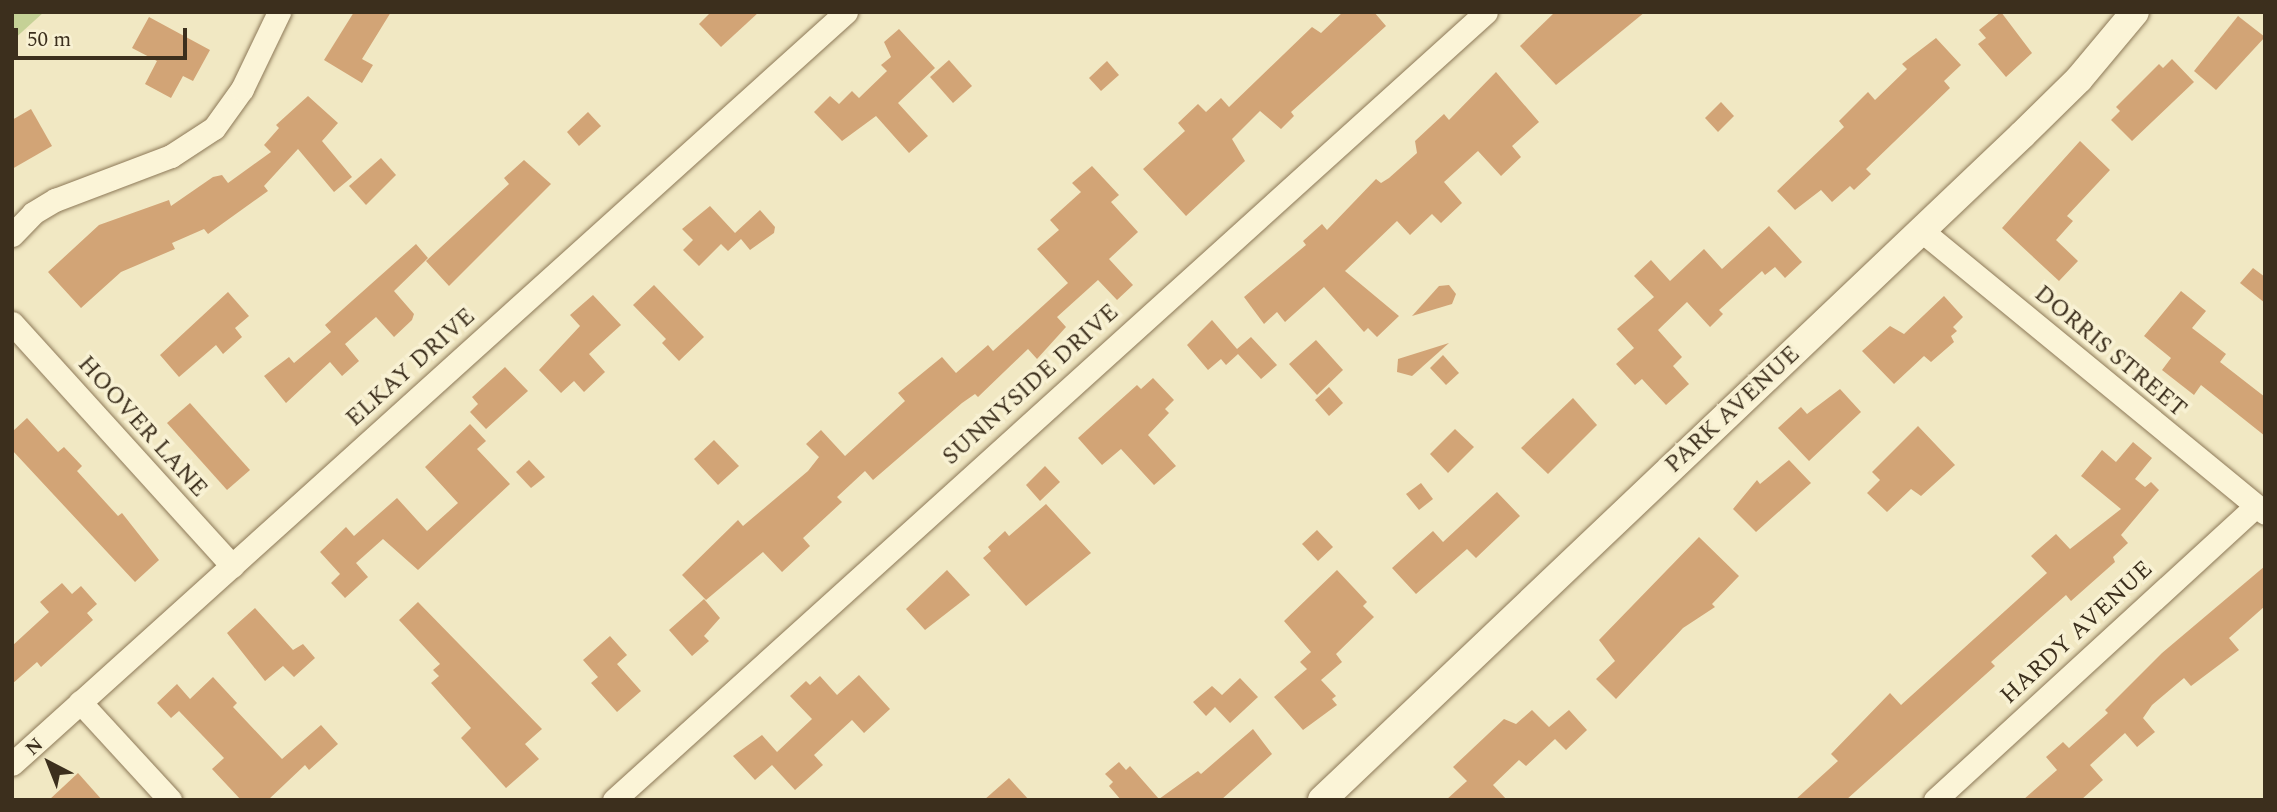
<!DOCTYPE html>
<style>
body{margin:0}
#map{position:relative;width:2277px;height:812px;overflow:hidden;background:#f1e8c3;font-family:Spectral,serif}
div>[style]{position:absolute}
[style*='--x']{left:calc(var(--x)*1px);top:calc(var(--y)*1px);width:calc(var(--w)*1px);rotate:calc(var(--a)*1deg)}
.green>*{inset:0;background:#c5d196}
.building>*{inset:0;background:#d2a476}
.roads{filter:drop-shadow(0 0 2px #8d7958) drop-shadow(0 0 2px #8d7958)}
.minor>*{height:23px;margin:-11.5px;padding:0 11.5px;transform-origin:11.5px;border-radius:11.5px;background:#fbf4d7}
.tertiary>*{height:28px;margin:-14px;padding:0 14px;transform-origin:14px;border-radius:14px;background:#fbf4d7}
span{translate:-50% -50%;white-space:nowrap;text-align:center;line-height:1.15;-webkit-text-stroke:7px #f8f1d3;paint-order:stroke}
.street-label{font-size:24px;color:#3c2f1d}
.frame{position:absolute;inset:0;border:14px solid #3c2f1d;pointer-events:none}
.north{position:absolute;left:14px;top:728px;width:70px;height:70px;-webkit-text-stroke:5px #f8f1d3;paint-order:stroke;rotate:318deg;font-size:19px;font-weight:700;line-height:28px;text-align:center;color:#3c2f1d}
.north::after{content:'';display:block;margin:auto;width:24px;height:32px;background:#3c2f1d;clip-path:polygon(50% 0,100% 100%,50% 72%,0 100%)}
.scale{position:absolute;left:14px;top:28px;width:173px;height:32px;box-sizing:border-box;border:4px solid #3c2f1d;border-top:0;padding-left:9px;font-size:21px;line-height:24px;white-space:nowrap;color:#3c2f1d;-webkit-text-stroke:5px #f8f1d3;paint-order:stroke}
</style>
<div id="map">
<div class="green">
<i style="clip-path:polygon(12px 12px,44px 12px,12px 41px)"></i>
</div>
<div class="building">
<i style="clip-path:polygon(354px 12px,391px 12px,362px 59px,373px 65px,362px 83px,324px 60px)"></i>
<i style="clip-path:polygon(711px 12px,759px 12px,721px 47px,699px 24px)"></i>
<i style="clip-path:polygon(1343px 12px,1374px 12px,1386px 26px,1291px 112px,1294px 116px,1281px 129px,1260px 111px,1232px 139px,1245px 161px,1186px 216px,1143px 169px,1185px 131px,1178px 123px,1198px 104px,1206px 112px,1221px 98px,1229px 107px,1312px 27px,1321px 33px)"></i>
<i style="clip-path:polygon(1555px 12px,1645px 12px,1556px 85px,1520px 46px)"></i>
<i style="clip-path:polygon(2001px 12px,2032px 53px,2006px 77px,1978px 44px,1986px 38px,1979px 30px)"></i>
<i style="clip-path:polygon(2238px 16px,2265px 37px,2216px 90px,2194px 71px)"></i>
<i style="clip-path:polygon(149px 17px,210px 50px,193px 81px,183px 76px,171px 98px,145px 84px,157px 61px,132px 48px)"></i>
<i style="clip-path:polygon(899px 29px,935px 68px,898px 103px,928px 136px,909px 153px,876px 116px,842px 141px,814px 112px,830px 96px,839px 104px,852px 91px,859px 98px,887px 71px,881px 65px,891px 57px,884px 42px)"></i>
<i style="clip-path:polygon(1936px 38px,1961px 65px,1944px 81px,1950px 88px,1866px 169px,1871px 174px,1854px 190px,1850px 186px,1832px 202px,1821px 190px,1795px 210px,1777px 191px,1844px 127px,1839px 121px,1868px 92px,1875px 100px,1907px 69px,1902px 64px)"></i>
<i style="clip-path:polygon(2172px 59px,2194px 82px,2132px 141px,2111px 120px,2120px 111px,2116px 107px,2159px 64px,2163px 68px)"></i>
<i style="clip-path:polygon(949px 60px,972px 86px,953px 103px,930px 77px)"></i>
<i style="clip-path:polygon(1107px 61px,1119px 75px,1101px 91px,1089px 78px)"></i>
<i style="clip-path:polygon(1496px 72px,1539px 122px,1512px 146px,1521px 157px,1501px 176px,1478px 151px,1444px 182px,1462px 203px,1441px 223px,1432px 214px,1410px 235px,1397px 221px,1345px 271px,1399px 316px,1377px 337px,1368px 328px,1364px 332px,1324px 287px,1285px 322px,1277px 312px,1264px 324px,1244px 297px,1306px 245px,1303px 241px,1322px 224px,1327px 230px,1376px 179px,1381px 183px,1389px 178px,1417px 153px,1415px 141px,1444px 114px,1449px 120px)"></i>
<i style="clip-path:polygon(308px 96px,338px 123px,322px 141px,352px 177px,334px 192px,298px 149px,264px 186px,268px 191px,208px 234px,204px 229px,172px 243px,175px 249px,121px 272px,81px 308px,48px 272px,99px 225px,169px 200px,171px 206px,213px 177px,222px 175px,228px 183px,271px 152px,264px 145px,279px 128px,276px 125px)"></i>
<i style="clip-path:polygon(1721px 102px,1734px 116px,1718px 132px,1705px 118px)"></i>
<i style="clip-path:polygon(31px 109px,52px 146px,12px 169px,12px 120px)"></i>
<i style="clip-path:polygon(588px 112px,601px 126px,579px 146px,567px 132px)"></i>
<i style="clip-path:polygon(2080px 141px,2110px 170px,2067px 216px,2073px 221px,2056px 240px,2078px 261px,2059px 281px,2002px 228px)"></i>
<i style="clip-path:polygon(381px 158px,396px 175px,366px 205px,349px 186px)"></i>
<i style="clip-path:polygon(524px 160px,551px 184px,449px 286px,426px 261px,509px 184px,504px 178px)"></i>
<i style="clip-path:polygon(1092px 166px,1119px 195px,1111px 202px,1138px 232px,1109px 259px,1133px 285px,1117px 300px,1098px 280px,1057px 317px,1066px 327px,1037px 359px,1028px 349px,978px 397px,975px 394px,962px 403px,873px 480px,865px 471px,837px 497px,842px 502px,803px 538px,810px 546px,782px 572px,763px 552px,706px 600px,682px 575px,738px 520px,743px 526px,808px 471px,819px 457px,806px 444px,821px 430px,845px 456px,905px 401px,898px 393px,942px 357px,956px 373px,988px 345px,993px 351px,1068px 283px,1037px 249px,1059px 230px,1050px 220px,1081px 192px,1072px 183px)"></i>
<i style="clip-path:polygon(710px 206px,735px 233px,760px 210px,775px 227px,774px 233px,750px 250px,741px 239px,728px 251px,721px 244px,699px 266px,683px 250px,693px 240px,682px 229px)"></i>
<i style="clip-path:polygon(1769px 226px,1802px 262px,1785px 278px,1775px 267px,1765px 275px,1762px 271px,1719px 310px,1723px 314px,1710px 327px,1687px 302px,1658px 330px,1682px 357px,1673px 366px,1689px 384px,1666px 405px,1642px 379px,1635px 385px,1616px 364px,1634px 348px,1617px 329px,1654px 297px,1634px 276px,1651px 260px,1670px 281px,1704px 249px,1722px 269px)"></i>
<i style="clip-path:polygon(416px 244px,428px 258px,394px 291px,414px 314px,412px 320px,394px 337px,376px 317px,345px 344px,359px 361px,342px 376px,330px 362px,286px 403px,264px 376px,289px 357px,294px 363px,331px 332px,325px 325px)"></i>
<i style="clip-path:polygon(2253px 268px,2265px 277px,2265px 303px,2240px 283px)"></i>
<i style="clip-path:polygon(654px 285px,704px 337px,679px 361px,662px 343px,666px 339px,633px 305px)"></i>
<i style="clip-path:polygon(1449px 285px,1456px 294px,1452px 304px,1412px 316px,1439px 286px)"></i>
<i style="clip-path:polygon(2181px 291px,2206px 311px,2192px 328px,2226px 354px,2220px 362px,2265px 397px,2265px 436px,2201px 385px,2194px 395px,2162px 370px,2171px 358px,2144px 336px)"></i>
<i style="clip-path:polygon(228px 292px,249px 316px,235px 328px,242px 337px,223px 354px,216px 345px,179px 377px,160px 355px)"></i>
<i style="clip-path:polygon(593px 295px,621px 325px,589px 354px,605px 372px,584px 392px,574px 381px,561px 393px,539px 370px,580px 326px,570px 315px)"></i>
<i style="clip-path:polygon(1944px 296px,1963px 317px,1953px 327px,1957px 331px,1951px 336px,1954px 342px,1931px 362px,1924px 356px,1894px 384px,1862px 351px,1890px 326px,1904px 334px)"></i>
<i style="clip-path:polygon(1212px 320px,1237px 349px,1251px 337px,1277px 365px,1261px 379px,1238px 354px,1226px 365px,1221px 359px,1208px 370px,1187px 345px)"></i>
<i style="clip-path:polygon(1316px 340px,1343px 370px,1317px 395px,1289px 364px)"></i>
<i style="clip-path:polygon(1449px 343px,1412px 376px,1397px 372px,1398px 359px)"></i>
<i style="clip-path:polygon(1443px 355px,1459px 373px,1446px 385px,1430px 368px)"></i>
<i style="clip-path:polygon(505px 367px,528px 391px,486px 429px,470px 412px,478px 404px,472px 397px)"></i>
<i style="clip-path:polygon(1153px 378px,1174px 400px,1165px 409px,1169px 413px,1148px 435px,1176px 466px,1154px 485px,1121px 449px,1102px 465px,1078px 438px,1137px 385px,1141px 389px)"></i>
<i style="clip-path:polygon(1329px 387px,1343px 403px,1329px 416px,1315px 400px)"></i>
<i style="clip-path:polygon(1840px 389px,1861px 412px,1809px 461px,1778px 428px,1801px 407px,1807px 414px)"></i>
<i style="clip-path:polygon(1573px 398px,1597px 425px,1548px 474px,1521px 448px)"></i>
<i style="clip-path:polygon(190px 403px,250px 470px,227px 490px,167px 423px)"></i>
<i style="clip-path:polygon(27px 418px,58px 452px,64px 447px,82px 466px,77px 471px,118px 516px,122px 513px,159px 560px,135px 582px,12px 450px,12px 432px)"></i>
<i style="clip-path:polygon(470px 424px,486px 441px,477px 449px,510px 484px,418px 570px,383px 539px,356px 563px,368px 577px,345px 598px,331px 583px,340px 574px,320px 552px,346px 527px,354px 536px,397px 498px,427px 531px,458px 503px,425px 467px)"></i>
<i style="clip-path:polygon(1918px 426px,1955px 465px,1921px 496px,1911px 489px,1887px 512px,1867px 493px,1880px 480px,1872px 472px)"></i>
<i style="clip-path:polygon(1455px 429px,1474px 447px,1448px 473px,1430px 454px)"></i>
<i style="clip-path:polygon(714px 440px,739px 466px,718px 485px,694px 459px)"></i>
<i style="clip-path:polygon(2133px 442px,2152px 458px,2135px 479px,2145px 487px,2151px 482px,2159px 490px,2121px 535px,2128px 543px,2113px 557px,2115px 562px,2071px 601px,2066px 595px,1991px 662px,1995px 666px,1846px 800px,1795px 800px,1838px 761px,1831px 754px,1890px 693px,1901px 705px,2047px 573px,2031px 556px,2056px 534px,2070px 549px,2121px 509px,2081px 476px,2102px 450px,2116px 462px)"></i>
<i style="clip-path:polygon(529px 460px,545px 477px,531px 488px,516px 472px)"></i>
<i style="clip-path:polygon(1789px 460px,1811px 483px,1756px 532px,1733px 509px,1757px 480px,1760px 484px)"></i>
<i style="clip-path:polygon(1045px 466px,1060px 482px,1040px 501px,1026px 485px)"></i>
<i style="clip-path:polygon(1421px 483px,1433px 499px,1419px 510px,1406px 494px)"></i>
<i style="clip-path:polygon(1497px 492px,1520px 516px,1476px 558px,1467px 549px,1416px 594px,1392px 568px,1433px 531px,1443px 542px)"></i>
<i style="clip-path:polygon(1046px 504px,1091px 553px,1026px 606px,983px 558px,991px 551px,988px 547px,1005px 531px,1009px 536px)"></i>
<i style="clip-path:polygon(1317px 530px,1333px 547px,1318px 561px,1302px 544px)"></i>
<i style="clip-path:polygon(1699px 537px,1739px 576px,1712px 604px,1715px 607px,1683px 628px,1616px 699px,1596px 679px,1615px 661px,1599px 640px)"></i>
<i style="clip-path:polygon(2265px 566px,2265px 606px,2229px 638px,2239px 650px,2191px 686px,2184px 678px,2152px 705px,2143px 718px,2155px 732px,2137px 747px,2125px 733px,2090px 765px,2103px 780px,2081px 800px,2023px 800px,2057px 770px,2046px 757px,2063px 742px,2069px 748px,2108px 713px,2105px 710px,2162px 653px)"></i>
<i style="clip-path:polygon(947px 570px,970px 595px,925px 630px,906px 609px)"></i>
<i style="clip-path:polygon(1337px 570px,1367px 602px,1363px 606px,1374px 617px,1336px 654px,1342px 662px,1321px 680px,1336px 696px,1332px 699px,1337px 705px,1303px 730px,1274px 697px,1307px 669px,1300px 662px,1311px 652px,1284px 621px)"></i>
<i style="clip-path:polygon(62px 583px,72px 594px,81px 586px,97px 604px,87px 613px,93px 620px,41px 667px,37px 662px,12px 684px,12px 646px,49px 612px,40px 602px)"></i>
<i style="clip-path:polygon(704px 599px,720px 618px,704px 636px,709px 641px,692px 656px,669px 630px)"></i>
<i style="clip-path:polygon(418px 602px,542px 729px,525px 744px,539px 759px,506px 788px,461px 738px,471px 728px,431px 683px,439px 676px,433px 670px,440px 664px,399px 620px)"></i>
<i style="clip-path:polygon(255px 608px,293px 650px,303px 644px,315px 658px,294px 677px,283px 666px,265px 681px,227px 633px)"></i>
<i style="clip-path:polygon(610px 636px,627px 655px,617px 664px,641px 691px,617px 712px,591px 683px,598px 677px,583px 660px)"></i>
<i style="clip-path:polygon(859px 675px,890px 709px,864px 733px,852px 720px,814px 755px,823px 765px,795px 790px,772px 765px,755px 780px,733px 756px,762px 735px,777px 752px,812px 719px,790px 696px,806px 681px,810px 685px,820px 676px,837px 695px)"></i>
<i style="clip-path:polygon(213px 677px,237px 703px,233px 707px,282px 759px,321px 725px,338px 744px,309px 770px,305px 765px,268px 800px,241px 800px,212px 769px,224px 758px,179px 711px,171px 718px,157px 703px,177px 684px,190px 699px)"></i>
<i style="clip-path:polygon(1240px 678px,1258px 697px,1230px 723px,1215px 707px,1206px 716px,1193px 702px,1212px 686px,1222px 695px)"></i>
<i style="clip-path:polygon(1532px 710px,1549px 727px,1569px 710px,1587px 730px,1566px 750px,1555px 739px,1526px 766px,1519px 760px,1493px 785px,1507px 800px,1446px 800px,1467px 781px,1453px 767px,1504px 719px,1516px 724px)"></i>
<i style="clip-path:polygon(1253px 729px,1272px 754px,1221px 800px,1121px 800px,1109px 786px,1113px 782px,1105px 774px,1119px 762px,1126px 770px,1130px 766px,1159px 799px,1198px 771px,1201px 774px)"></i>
<i style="clip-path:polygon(78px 773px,102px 800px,49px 800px)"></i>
<i style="clip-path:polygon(1009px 778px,1029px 800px,984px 800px)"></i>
</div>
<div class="roads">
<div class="minor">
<i style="--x:1922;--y:231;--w:444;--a:39.4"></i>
<i style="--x:12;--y:235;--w:30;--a:-46"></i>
<i style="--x:33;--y:213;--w:26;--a:-31"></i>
<i style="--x:55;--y:200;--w:124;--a:-20.8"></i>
<i style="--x:171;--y:156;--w:51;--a:-33.1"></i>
<i style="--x:214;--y:128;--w:48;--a:-54.3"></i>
<i style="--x:242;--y:89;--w:85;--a:-64.3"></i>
<i style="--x:12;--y:323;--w:328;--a:47.8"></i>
<i style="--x:80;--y:702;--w:133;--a:47.4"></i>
<i style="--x:12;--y:764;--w:1123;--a:-42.04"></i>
<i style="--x:614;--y:800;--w:1175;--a:-42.1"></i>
<i style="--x:1935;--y:800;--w:435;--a:-42.5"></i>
</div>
<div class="tertiary">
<i style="--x:1322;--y:800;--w:966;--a:-43.53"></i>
<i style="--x:2022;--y:135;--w:80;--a:-44.5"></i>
<i style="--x:2079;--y:79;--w:87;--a:-50.1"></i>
</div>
</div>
<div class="street-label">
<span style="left:2110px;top:352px;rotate:40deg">DORRIS STREET</span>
<span style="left:411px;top:368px;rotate:-42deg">ELKAY DRIVE</span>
<span style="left:1031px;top:385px;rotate:-42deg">SUNNYSIDE DRIVE</span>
<span style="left:1733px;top:410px;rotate:-43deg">PARK AVENUE</span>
<span style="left:142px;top:427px;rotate:48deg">HOOVER LANE</span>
<span style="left:2077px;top:633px;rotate:-43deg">HARDY AVENUE</span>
</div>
<div class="frame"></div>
<div class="north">N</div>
<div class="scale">50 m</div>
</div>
